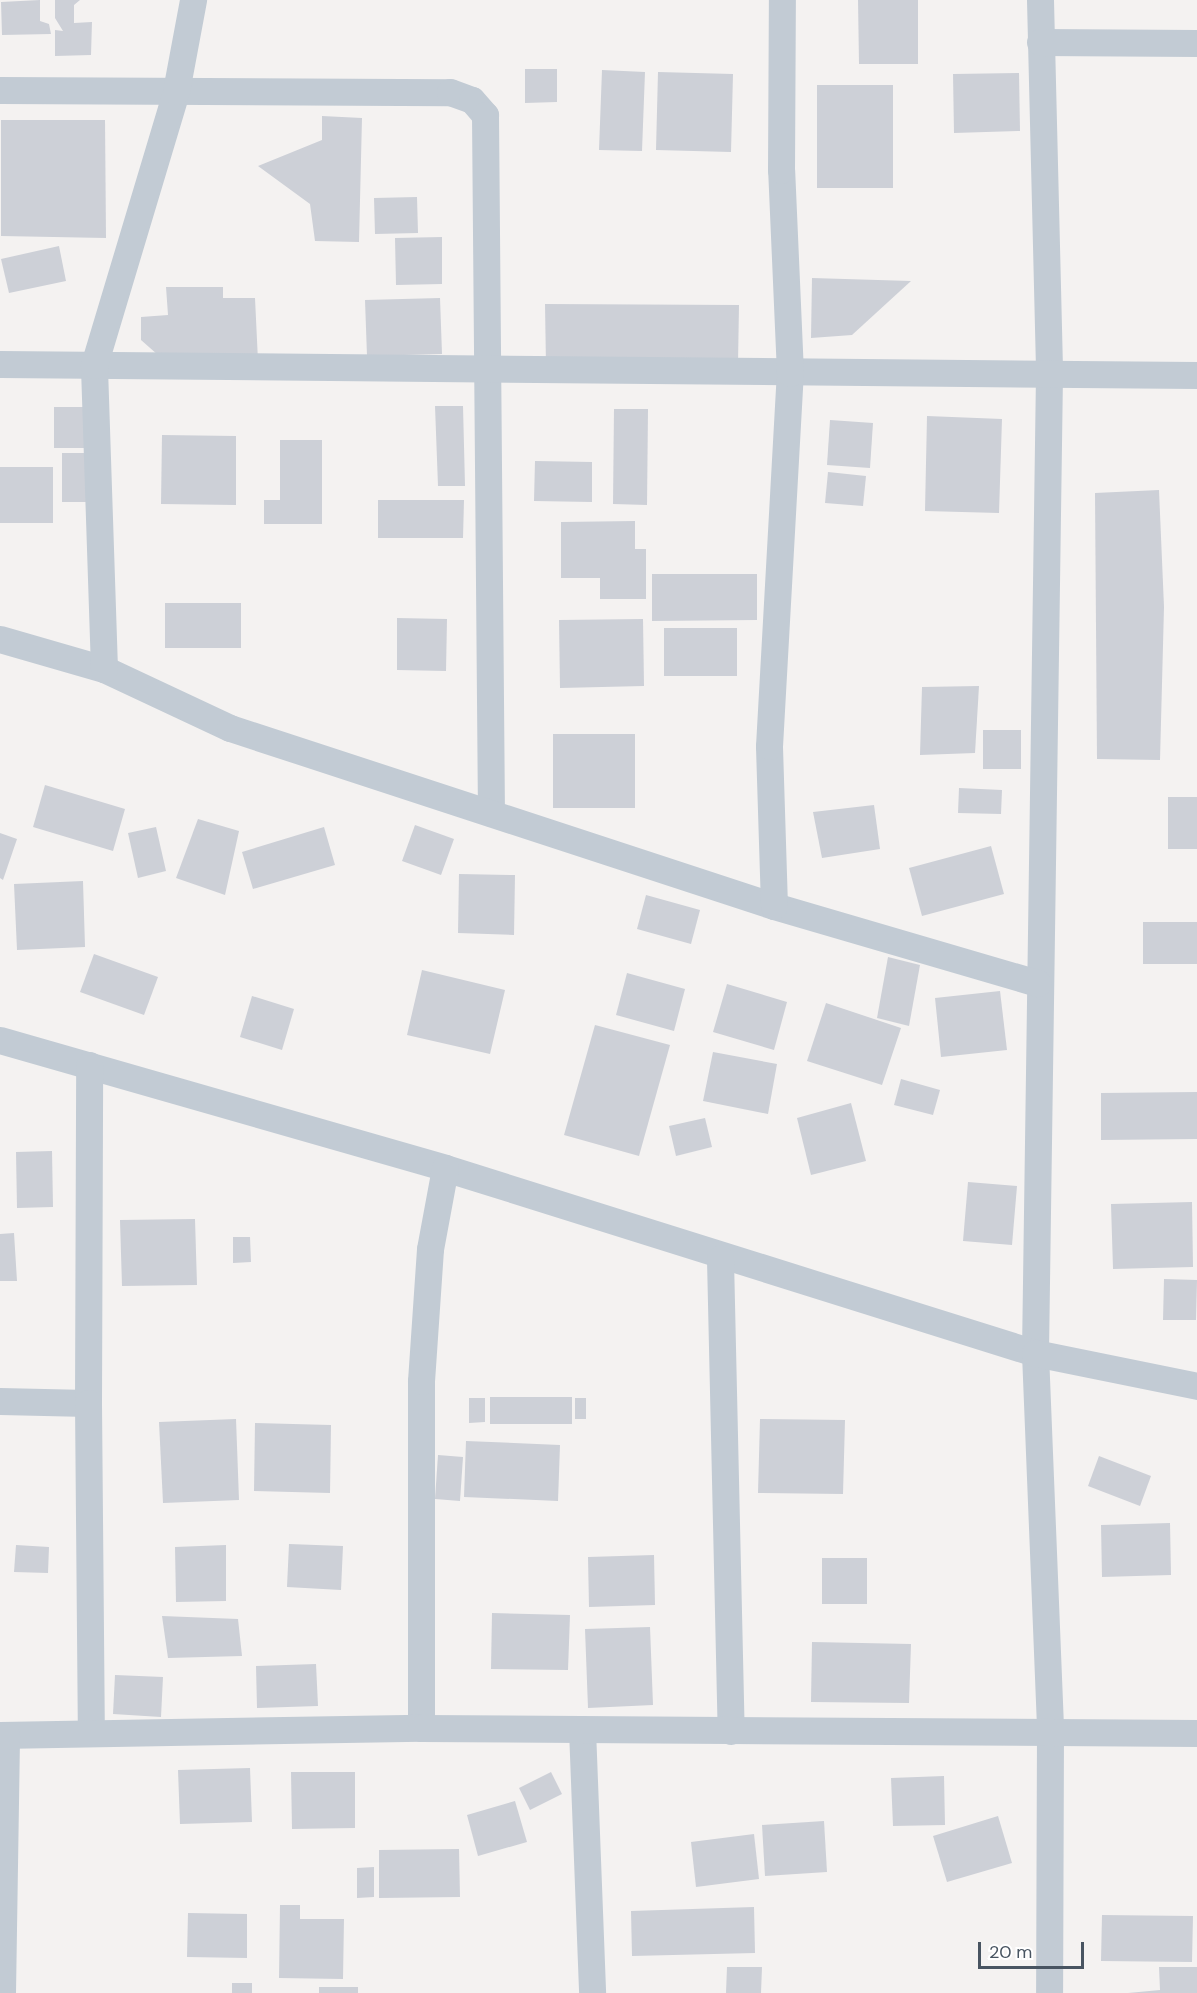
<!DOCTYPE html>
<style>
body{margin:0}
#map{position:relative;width:1197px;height:1993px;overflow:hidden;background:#f4f2f1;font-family:"DM Sans",sans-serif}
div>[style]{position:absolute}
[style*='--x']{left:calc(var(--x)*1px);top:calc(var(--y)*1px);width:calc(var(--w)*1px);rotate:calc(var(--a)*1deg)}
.building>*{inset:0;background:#cdd0d7}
.minor>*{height:27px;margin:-13.5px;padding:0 13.5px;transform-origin:13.5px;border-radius:13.5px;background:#c2cbd4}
span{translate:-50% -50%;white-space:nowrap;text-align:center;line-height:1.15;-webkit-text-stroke:4.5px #fff;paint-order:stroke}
.scale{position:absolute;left:978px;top:1942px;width:106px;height:27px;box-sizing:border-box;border:3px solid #485461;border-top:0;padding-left:8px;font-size:18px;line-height:21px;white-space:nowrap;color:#485461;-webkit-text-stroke:4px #fff;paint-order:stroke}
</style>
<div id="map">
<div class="building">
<i style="clip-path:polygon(40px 0,40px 21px,49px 24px,51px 34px,2px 35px,1px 2px)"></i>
<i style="clip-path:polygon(55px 0,80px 0,74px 5px,74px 23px,92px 22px,91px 55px,55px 56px,55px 30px,63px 31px,55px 18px)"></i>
<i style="clip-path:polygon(858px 0,918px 0,918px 64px,859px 64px)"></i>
<i style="clip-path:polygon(525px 69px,557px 69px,557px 102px,525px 103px)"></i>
<i style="clip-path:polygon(602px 70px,645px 72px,642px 151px,599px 150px)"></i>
<i style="clip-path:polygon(658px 72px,733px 74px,731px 152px,656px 150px)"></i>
<i style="clip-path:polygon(1019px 73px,1020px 131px,954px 133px,953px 74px)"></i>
<i style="clip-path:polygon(817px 85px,893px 85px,893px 188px,817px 188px)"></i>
<i style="clip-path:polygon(322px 116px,362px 118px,359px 242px,315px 241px,310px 204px,258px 166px,322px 140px)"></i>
<i style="clip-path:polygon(1px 120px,105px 120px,106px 238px,1px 236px)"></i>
<i style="clip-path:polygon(417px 197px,418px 233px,375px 234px,374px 198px)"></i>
<i style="clip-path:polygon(442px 237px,442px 284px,396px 285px,395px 238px)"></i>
<i style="clip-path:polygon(59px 246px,66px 281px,9px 293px,1px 259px)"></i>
<i style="clip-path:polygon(812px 278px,911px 281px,852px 335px,811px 338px)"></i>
<i style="clip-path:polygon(166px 287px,223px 287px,223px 298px,255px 298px,258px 361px,166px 362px,141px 340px,141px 317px,168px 315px)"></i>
<i style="clip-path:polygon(440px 298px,442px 354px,367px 356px,365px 300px)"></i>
<i style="clip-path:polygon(545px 304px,739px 305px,738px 363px,546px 366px)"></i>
<i style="clip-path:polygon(435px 406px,463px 406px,465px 486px,438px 486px)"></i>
<i style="clip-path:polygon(54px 407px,90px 407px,90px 448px,54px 448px)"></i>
<i style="clip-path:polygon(614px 409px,648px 409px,647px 505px,613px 504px)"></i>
<i style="clip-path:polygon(927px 416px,1002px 419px,999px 513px,925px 511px)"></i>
<i style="clip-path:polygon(830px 420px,873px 423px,870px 468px,827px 465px)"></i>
<i style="clip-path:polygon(162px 435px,236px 436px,236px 505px,161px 504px)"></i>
<i style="clip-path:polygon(280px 440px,322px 440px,322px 524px,264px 524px,264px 500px,280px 500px)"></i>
<i style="clip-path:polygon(62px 453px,90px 453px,90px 502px,62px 502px)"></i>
<i style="clip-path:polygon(535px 461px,592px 462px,592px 502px,534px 501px)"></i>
<i style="clip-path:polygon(0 467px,53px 467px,53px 523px,0 523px)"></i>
<i style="clip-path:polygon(828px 472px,866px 476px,863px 506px,825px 503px)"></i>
<i style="clip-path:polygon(1159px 490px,1164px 607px,1160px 760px,1097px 759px,1095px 493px)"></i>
<i style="clip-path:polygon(378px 500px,464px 500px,463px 538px,378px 538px)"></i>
<i style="clip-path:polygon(635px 521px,635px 549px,646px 549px,646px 599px,600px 599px,600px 578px,561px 578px,561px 522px)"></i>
<i style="clip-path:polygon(652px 574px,757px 574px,757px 620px,652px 621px)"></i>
<i style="clip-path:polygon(165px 603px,241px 603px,241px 648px,165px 648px)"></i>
<i style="clip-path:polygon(397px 618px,447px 619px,446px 671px,397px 670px)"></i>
<i style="clip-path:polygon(643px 619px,644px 686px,560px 688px,559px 620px)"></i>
<i style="clip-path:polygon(664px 628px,737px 628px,737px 676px,664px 676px)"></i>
<i style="clip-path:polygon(979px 686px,975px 753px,920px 755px,922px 687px)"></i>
<i style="clip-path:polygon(983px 730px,1021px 730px,1021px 769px,983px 769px)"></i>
<i style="clip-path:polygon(553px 734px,635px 734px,635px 808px,553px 808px)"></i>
<i style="clip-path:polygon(45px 785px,125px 809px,113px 851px,33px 827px)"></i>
<i style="clip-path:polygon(959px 788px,1002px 790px,1001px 814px,958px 813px)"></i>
<i style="clip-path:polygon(1168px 797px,1197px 797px,1197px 849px,1168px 849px)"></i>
<i style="clip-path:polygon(874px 805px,880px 849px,822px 858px,813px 812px)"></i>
<i style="clip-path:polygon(198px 819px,239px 831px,225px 895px,176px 878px)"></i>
<i style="clip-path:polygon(415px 825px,454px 839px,441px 875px,402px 861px)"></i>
<i style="clip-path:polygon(156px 827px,166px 871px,138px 878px,128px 833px)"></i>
<i style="clip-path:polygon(324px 827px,335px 865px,253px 889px,242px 852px)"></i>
<i style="clip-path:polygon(0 833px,17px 839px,3px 880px,0 878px)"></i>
<i style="clip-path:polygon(991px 846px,1004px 894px,922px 916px,909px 868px)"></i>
<i style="clip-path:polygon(459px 874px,515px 875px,514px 935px,458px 933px)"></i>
<i style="clip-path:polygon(83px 881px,85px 947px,17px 950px,14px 884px)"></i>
<i style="clip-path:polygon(646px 895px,700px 910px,691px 944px,637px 929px)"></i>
<i style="clip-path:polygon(1143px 922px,1197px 922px,1197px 964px,1143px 964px)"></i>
<i style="clip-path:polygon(94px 954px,158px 977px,144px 1015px,80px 992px)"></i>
<i style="clip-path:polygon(888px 957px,920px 965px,909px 1026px,877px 1018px)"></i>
<i style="clip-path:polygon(422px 970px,505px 990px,490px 1054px,407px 1035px)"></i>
<i style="clip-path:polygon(627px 973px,685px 989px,674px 1031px,616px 1015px)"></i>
<i style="clip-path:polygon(727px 984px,787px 1002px,774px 1050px,713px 1032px)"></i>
<i style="clip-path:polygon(1000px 991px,1007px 1050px,941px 1057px,935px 998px)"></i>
<i style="clip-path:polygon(252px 996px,294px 1009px,282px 1050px,240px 1037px)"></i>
<i style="clip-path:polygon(826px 1003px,901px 1028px,882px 1085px,807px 1061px)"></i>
<i style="clip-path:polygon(595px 1025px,670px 1045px,639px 1156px,564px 1135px)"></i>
<i style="clip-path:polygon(713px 1052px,777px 1064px,768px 1114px,703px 1101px)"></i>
<i style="clip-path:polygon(901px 1079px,940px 1090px,933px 1115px,894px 1105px)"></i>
<i style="clip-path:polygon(1197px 1092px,1197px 1139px,1101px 1140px,1101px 1093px)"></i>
<i style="clip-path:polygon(851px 1103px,866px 1161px,811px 1175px,797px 1118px)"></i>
<i style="clip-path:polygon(705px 1118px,712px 1147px,676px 1156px,669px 1126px)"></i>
<i style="clip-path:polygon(52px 1151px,53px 1207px,17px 1208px,16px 1152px)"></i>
<i style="clip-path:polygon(968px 1182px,1017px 1186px,1012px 1245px,963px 1241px)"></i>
<i style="clip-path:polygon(1192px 1202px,1193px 1267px,1113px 1269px,1111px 1204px)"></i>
<i style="clip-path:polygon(195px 1219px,197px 1285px,122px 1286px,120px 1220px)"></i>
<i style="clip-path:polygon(14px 1233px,17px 1281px,0 1281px,0 1234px)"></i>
<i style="clip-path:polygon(233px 1237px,250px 1237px,251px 1262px,233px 1263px)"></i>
<i style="clip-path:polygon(1164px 1279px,1197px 1280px,1196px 1320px,1163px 1320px)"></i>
<i style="clip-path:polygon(490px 1397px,572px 1397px,572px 1424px,490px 1424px)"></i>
<i style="clip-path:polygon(469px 1398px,485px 1398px,485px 1422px,469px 1423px)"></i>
<i style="clip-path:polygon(575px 1398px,586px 1398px,586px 1419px,575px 1419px)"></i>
<i style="clip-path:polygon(236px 1419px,239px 1500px,163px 1503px,159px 1422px)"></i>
<i style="clip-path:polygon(760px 1419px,845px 1420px,843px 1494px,758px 1493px)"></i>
<i style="clip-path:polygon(255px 1423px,331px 1425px,330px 1493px,254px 1491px)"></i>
<i style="clip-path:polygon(466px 1441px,560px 1445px,558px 1501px,464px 1497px)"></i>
<i style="clip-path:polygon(438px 1455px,463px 1457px,460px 1501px,435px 1499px)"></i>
<i style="clip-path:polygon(1099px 1456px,1151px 1476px,1140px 1506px,1088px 1486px)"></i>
<i style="clip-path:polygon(1170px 1523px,1171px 1575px,1102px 1577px,1101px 1525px)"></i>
<i style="clip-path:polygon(289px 1544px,343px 1546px,341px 1590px,287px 1587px)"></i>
<i style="clip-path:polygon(16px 1545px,49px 1547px,48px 1573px,14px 1572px)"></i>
<i style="clip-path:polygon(226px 1545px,226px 1601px,176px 1602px,175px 1547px)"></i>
<i style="clip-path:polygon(654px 1555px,655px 1605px,589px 1607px,588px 1557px)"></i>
<i style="clip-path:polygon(822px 1558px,867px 1558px,867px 1604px,822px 1604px)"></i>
<i style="clip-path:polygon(492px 1613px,570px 1615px,568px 1670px,491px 1669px)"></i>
<i style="clip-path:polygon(162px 1616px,238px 1619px,242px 1656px,168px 1658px)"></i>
<i style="clip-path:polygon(650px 1627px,653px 1705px,588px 1708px,585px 1629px)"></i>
<i style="clip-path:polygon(812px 1642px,911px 1644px,909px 1703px,811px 1702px)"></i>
<i style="clip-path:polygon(316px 1664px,318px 1706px,257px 1708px,256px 1666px)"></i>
<i style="clip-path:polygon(115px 1675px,163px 1677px,161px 1717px,113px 1714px)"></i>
<i style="clip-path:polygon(250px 1768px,252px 1822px,180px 1824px,178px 1770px)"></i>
<i style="clip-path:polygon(291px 1772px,355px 1772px,355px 1828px,292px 1829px)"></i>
<i style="clip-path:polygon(551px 1772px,562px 1794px,530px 1810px,519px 1788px)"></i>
<i style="clip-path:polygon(944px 1776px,945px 1825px,893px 1826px,891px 1778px)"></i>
<i style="clip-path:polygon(515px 1801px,527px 1842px,478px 1856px,467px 1815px)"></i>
<i style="clip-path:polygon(998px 1816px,1012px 1863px,947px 1882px,933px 1836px)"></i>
<i style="clip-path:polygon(824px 1821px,827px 1872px,765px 1876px,762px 1825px)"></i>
<i style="clip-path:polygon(754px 1834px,759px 1879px,696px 1887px,691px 1842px)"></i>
<i style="clip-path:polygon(459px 1849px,460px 1897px,379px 1898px,379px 1850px)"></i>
<i style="clip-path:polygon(374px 1867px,374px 1897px,357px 1898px,357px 1868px)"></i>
<i style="clip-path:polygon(280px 1905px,300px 1905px,300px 1919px,344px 1919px,343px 1979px,279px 1978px)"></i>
<i style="clip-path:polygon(754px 1907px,755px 1953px,632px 1956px,631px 1911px)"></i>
<i style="clip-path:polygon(188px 1913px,247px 1914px,247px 1958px,187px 1957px)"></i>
<i style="clip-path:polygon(1102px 1915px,1193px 1916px,1192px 1962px,1101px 1961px)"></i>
<i style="clip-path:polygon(727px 1967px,762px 1967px,761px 1993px,726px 1993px)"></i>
<i style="clip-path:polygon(1159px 1967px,1197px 1967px,1197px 1993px,1128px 1993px,1160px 1990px)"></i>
<i style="clip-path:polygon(232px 1983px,252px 1983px,252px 1993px,232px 1993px)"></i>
<i style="clip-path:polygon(319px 1987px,358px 1987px,358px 1993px,319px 1993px)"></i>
</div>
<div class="minor">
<i style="--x:1040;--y:0;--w:374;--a:88.6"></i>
<i style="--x:1049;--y:374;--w:979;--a:90.82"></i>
<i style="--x:1035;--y:1353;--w:379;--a:87.7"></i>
<i style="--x:1050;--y:1732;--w:261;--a:90.2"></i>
<i style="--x:1040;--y:42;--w:157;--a:0.4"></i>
<i style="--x:0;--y:90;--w:450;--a:0.3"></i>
<i style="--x:450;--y:92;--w:23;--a:20"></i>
<i style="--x:472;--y:100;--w:20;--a:49"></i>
<i style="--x:485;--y:115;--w:698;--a:89.51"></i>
<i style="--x:0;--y:364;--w:1197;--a:0.53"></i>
<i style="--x:0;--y:639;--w:108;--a:16.1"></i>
<i style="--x:104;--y:669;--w:139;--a:25.1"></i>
<i style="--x:230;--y:728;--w:572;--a:18.12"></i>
<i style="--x:774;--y:906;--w:275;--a:16.3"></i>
<i style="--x:104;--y:669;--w:304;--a:-91.9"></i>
<i style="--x:94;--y:365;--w:286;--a:-73.3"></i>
<i style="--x:176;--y:91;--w:93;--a:-79.4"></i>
<i style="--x:774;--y:906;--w:160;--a:-91.8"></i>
<i style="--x:769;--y:746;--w:374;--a:-86.8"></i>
<i style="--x:790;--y:373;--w:203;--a:-92.5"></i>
<i style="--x:781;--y:170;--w:170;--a:-89.7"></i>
<i style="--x:0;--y:1040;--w:463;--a:16"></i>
<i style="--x:445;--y:1168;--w:618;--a:17.41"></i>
<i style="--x:1035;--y:1353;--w:165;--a:11.5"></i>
<i style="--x:720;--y:1259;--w:472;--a:88.7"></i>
<i style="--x:0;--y:1401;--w:88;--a:1.3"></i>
<i style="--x:88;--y:1403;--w:338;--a:-89.8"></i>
<i style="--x:88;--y:1403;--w:327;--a:89.5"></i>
<i style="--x:421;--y:1728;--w:347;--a:-90"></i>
<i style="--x:421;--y:1381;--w:132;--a:-86.1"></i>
<i style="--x:430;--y:1249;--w:82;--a:-79.5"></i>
<i style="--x:582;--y:1729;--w:264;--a:87.8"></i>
<i style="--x:0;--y:1735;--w:421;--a:-1"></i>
<i style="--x:421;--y:1728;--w:776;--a:0.37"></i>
<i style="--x:2;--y:1993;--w:258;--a:-89.1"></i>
</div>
<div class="scale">20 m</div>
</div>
